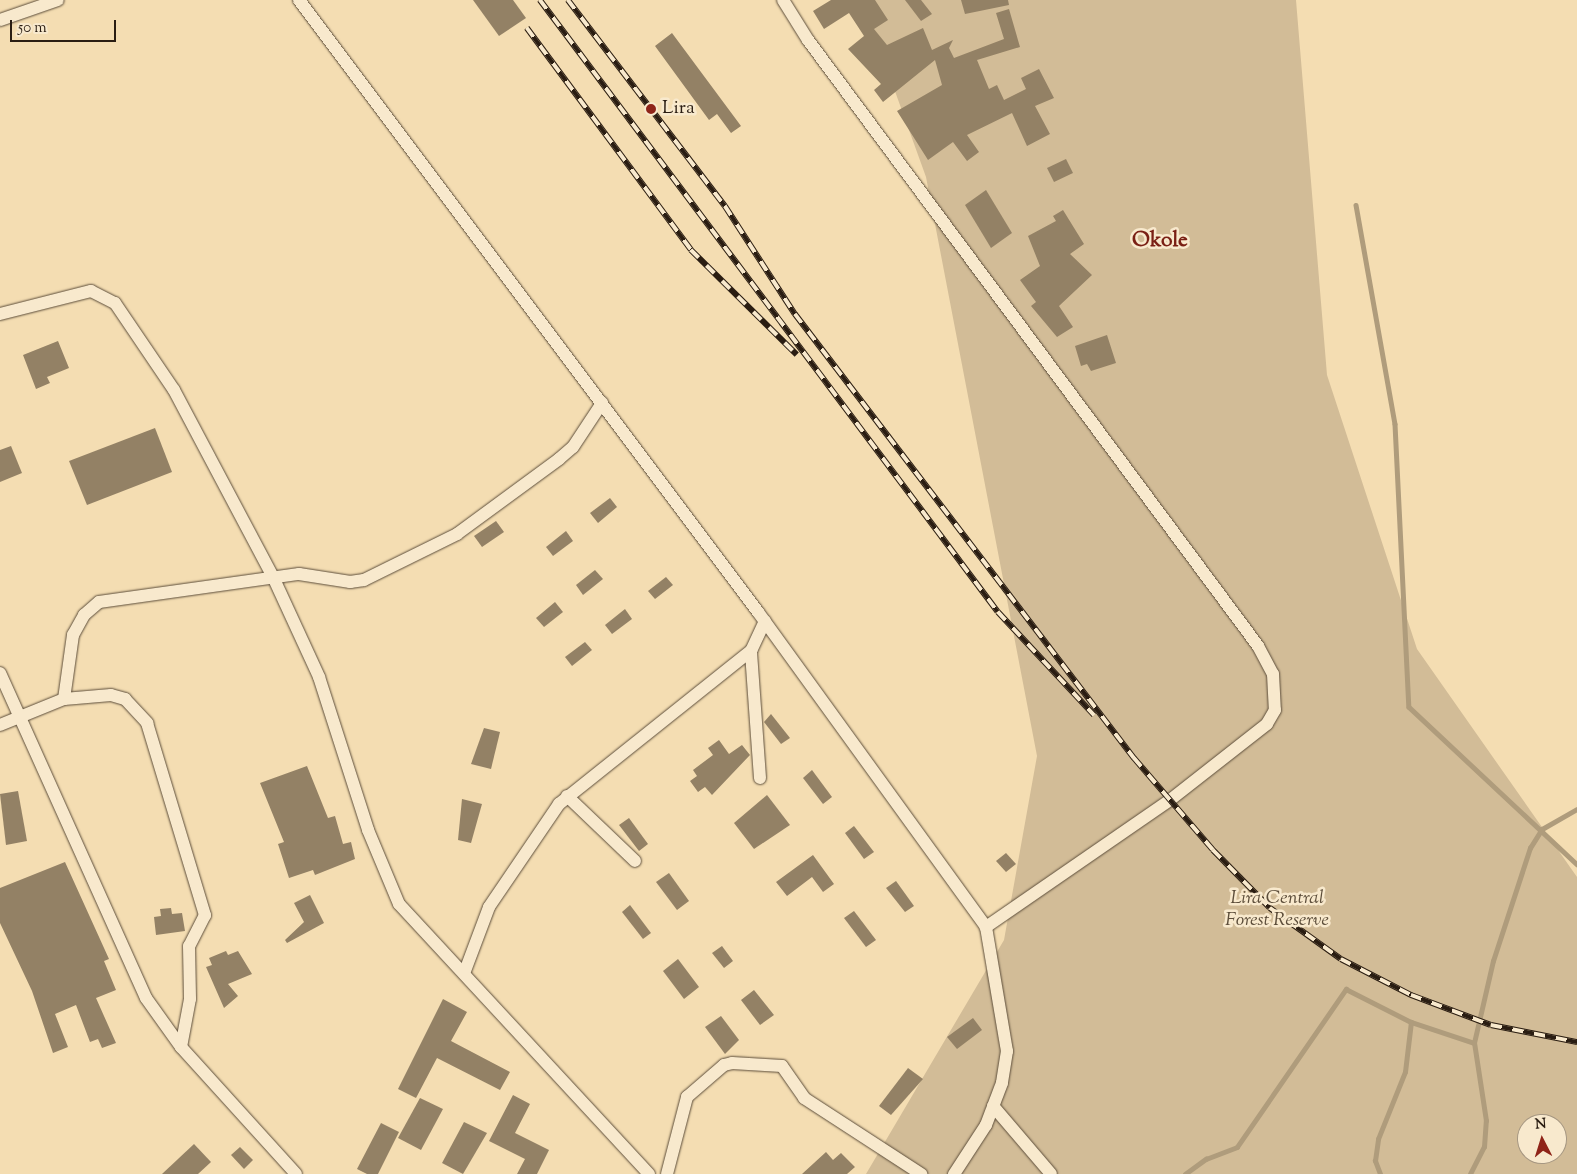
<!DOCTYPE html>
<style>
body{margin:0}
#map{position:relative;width:1577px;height:1174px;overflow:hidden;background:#f4ddb2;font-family:"Sorts Mill Goudy",serif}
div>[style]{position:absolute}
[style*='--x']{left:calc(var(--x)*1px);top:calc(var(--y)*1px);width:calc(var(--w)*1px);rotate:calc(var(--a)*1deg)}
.green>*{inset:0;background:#d2bc97}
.stream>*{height:4.5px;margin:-2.25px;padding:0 2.25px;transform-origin:2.25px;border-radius:2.25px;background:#af9c7c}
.building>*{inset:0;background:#938165}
.roads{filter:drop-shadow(0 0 1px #5c4d3a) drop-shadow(0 0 1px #5c4d3a)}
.street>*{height:12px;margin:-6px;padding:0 6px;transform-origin:6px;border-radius:6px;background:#f8e9cd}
.rail>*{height:5.5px;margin-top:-2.75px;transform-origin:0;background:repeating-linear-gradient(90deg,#f8e9cd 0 11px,#2a1d12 0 22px);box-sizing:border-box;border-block:1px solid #2a1d12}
.dots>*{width:14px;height:14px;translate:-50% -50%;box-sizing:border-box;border:2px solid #f8e9cd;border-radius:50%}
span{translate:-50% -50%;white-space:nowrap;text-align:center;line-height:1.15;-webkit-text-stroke:5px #f8e9cd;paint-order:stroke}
.poi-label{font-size:19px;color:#2a1d12}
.left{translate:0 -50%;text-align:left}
.park-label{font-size:19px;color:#5c4d3a;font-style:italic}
.quarter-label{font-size:21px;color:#7a1f14;font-weight:700}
.north{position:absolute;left:1517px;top:1114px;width:50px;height:50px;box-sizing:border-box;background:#f8e9cd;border:1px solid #a69782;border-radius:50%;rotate:355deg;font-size:14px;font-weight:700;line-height:20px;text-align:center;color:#2a1d12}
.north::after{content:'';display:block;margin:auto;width:18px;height:22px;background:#8f2418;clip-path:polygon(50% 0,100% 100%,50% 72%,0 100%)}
.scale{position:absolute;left:10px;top:20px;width:106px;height:22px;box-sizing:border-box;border:2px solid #2a1d12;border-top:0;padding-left:6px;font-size:15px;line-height:18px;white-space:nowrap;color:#2a1d12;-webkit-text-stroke:4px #f8e9cd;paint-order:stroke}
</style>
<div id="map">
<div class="green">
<i style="clip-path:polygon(evenodd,862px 0,1296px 0,1327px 375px,1417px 649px,1577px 877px,1577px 1174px,866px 1174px,1004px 940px,1037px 756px,926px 177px,862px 0,1527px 1124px,1557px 1124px,1557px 1154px,1527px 1154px,1527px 1124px)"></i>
</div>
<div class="stream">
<i style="--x:1356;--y:205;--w:222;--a:79.9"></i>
<i style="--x:1395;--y:424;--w:283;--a:87.2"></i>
<i style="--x:1409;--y:707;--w:230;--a:43.1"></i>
<i style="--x:1185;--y:1174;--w:26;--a:-36"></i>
<i style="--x:1206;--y:1159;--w:33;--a:-21"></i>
<i style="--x:1237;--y:1147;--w:192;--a:-55.4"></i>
<i style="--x:1346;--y:989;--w:73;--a:26.9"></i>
<i style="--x:1411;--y:1022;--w:66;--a:18.4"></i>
<i style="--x:1474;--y:1043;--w:84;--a:-77"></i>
<i style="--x:1493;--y:961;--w:119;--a:-71.9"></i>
<i style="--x:1530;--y:848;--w:22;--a:-58"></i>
<i style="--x:1542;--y:829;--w:40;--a:-29.7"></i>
<i style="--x:1380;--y:1174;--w:14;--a:-111"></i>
<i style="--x:1375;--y:1161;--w:22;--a:-82"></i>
<i style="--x:1378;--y:1139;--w:72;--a:-68.1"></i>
<i style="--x:1405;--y:1072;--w:50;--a:-83.2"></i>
<i style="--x:1470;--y:1174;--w:30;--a:-63"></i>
<i style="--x:1484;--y:1147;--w:26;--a:-86"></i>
<i style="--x:1486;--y:1121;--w:79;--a:-98.7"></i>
</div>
<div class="building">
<i style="clip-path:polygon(473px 0,513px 0,526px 18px,499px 36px)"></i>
<i style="clip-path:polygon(831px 0,875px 0,888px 20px,874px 29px,887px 45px,923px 28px,932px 50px,953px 40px,949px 48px,954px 58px,1004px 39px,996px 13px,1009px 9px,1020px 47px,977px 60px,989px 89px,997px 85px,1004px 100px,1026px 89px,1021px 78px,1039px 69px,1054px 98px,1035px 106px,1050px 134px,1027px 146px,1012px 113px,967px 135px,979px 152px,967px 161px,953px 142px,928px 160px,897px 111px,942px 85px,935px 60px,883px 102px,874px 90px,881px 84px,848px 49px,864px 36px,849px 13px,824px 29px,813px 11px)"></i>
<i style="clip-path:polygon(905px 0,921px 0,932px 14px,921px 21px)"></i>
<i style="clip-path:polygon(961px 0,1008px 0,1009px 5px,965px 14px)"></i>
<i style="clip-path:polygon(672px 33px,741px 126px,731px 133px,717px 114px,709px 120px,655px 46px)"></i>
<i style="clip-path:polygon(1066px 159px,1073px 173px,1054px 182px,1047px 168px)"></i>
<i style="clip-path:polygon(986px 190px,1012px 233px,991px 248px,965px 205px)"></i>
<i style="clip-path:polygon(1063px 210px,1084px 244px,1070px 254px,1092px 275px,1059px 306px,1073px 327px,1057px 337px,1031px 306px,1036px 302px,1020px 280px,1040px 266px,1028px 236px,1056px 221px,1053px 216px)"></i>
<i style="clip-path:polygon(1107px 335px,1116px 363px,1091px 371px,1087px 364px,1081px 366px,1075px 346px)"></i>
<i style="clip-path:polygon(58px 341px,69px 368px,47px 377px,50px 383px,36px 389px,23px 355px)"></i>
<i style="clip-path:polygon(155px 428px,172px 472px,87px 505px,69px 461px)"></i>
<i style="clip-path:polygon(11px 446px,22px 473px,0 482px,0 450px)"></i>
<i style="clip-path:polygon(610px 498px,617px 507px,598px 523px,590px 513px)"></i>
<i style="clip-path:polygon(496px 521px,504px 532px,482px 547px,474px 536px)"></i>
<i style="clip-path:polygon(566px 531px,573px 541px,553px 556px,546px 547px)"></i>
<i style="clip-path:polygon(595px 570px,603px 579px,583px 595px,576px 585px)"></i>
<i style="clip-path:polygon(666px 577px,673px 585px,655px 599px,648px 591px)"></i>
<i style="clip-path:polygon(555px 602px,563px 612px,544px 627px,536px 618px)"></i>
<i style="clip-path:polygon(625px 609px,632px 619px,612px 634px,605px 625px)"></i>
<i style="clip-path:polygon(585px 642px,592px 650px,572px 666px,565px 657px)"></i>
<i style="clip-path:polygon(771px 714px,790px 738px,781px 744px,764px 722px)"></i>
<i style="clip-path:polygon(484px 728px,500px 732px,491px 769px,471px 764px)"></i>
<i style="clip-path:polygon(719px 740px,729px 754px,742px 745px,750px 755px,712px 795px,705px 787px,698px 792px,690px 781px,697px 776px,693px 770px,713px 755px,708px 748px)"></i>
<i style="clip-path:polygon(307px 766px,328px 818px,335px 816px,343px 844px,351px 842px,355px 859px,315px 875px,313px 870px,289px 878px,278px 844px,284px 842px,260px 783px)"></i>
<i style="clip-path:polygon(812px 770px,832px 797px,823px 804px,803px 778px)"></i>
<i style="clip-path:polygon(18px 791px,27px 841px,6px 845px,0 794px)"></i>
<i style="clip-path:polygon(767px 795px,790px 825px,754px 849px,734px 823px)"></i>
<i style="clip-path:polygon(462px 799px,482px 804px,471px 843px,458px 840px)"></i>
<i style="clip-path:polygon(629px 818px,648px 844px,639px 851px,619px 825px)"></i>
<i style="clip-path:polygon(854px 826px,874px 852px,864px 859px,845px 833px)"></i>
<i style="clip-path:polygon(1006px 853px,1016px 864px,1006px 872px,996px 861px)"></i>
<i style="clip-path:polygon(813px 855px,834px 884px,823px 892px,812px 877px,787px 896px,776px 882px)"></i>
<i style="clip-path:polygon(65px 862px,109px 959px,104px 961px,116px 990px,96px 998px,116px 1043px,102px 1048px,98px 1039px,90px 1042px,76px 1005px,55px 1014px,68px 1047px,53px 1053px,32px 991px,0 923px,0 888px)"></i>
<i style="clip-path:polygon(669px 873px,689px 901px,677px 910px,656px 882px)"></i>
<i style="clip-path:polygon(896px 881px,914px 906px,905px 912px,886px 888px)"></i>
<i style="clip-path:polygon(310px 895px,324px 923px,287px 943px,285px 940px,304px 922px,294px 903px)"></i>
<i style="clip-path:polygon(630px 905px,651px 933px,643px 939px,622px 912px)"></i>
<i style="clip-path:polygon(171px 908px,172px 914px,182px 913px,185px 931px,156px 935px,154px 917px,161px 916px,160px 909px)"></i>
<i style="clip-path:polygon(854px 911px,876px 940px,866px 947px,844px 918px)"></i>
<i style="clip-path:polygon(722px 946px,733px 961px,724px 968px,712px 953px)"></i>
<i style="clip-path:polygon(226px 951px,228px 955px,238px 951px,252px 974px,228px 984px,238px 996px,224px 1008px,206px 967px,212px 965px,209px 958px)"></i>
<i style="clip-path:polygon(678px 959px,699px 987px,684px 999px,663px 971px)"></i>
<i style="clip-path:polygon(754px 990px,774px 1015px,760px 1025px,741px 1000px)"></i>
<i style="clip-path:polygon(443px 999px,467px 1012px,451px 1041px,510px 1072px,500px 1090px,437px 1058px,416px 1098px,398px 1089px)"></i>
<i style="clip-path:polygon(721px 1016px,739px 1040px,725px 1054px,705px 1027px)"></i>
<i style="clip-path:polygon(973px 1018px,982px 1030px,957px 1049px,947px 1037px)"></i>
<i style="clip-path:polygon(908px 1068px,923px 1079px,891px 1115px,879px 1106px)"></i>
<i style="clip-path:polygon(513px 1095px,530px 1104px,515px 1133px,549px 1150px,537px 1174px,517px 1174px,525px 1159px,489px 1141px)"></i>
<i style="clip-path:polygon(420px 1098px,443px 1109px,421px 1150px,398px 1138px)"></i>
<i style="clip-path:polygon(464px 1122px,487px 1133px,463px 1174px,442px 1163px)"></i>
<i style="clip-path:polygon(381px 1123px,399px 1132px,378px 1174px,367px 1174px,357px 1169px)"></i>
<i style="clip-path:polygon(194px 1144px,211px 1162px,198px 1174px,162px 1174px)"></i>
<i style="clip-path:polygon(240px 1147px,253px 1160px,244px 1169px,231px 1155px)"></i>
<i style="clip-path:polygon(826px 1152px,833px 1160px,841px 1153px,855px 1167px,847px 1174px,802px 1174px)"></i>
</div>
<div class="roads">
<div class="street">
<i style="--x:299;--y:0;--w:765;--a:53.13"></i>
<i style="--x:758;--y:612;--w:389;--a:54.1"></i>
<i style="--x:986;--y:927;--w:126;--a:80.4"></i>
<i style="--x:1007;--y:1051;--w:32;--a:99"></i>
<i style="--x:1002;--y:1083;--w:45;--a:110.9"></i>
<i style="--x:986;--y:1125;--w:59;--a:123.1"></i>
<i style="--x:783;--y:0;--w:47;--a:58"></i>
<i style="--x:808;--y:40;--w:755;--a:53.4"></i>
<i style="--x:1258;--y:646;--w:32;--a:62"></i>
<i style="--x:1273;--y:674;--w:36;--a:87"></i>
<i style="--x:1275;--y:710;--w:16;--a:120"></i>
<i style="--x:1267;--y:724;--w:123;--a:141.9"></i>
<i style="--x:1170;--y:800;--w:224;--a:145.4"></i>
<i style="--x:0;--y:20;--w:61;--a:-19"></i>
<i style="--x:0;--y:314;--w:94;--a:-14.2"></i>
<i style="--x:91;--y:291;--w:27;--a:27"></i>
<i style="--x:115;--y:303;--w:105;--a:55.9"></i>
<i style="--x:174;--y:390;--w:214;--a:62.1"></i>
<i style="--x:274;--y:579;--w:108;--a:65.3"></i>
<i style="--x:319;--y:677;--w:161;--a:72.2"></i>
<i style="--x:368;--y:830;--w:80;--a:67.3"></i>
<i style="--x:399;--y:904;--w:368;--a:47.2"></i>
<i style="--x:0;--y:673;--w:356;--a:65.8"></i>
<i style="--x:146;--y:998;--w:60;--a:54.5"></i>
<i style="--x:181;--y:1047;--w:171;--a:47.8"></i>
<i style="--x:64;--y:699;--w:47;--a:-4.9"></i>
<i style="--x:111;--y:695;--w:15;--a:16"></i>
<i style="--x:125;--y:699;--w:33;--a:47"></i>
<i style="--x:147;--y:723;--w:201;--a:73.2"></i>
<i style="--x:205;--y:915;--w:35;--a:117"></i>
<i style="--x:189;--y:946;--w:53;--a:88.9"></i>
<i style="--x:190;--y:999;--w:49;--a:100.6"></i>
<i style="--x:0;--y:725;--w:69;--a:-22.1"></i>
<i style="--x:64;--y:699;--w:65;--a:-82"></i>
<i style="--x:73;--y:635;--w:23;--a:-61"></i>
<i style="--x:84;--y:615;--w:20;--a:-41"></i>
<i style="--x:99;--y:602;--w:202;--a:-8"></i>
<i style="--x:299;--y:574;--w:52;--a:8.9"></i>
<i style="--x:350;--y:582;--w:14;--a:-8"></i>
<i style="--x:364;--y:580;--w:104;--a:-26.3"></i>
<i style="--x:457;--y:534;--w:127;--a:-36.3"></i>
<i style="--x:559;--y:459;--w:18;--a:-41"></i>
<i style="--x:573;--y:447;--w:53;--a:-56.6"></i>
<i style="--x:760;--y:778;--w:127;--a:-94.1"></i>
<i style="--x:751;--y:651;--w:33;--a:-65"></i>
<i style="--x:567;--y:796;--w:94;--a:43.7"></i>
<i style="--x:465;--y:971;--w:68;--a:-69.4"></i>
<i style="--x:489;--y:907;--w:125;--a:-55.8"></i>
<i style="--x:559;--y:804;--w:246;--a:-38.6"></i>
<i style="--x:993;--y:1106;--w:89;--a:49.5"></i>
<i style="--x:667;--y:1174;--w:80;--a:-75.4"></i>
<i style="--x:687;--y:1097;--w:49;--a:-40.9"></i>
<i style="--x:724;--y:1065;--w:8;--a:-14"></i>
<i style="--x:732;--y:1063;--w:50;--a:3.4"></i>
<i style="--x:782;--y:1066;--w:39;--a:55"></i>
<i style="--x:804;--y:1098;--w:140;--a:33"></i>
</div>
</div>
<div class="rail">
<i style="--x:540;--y:0;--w:764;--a:53.19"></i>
<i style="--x:998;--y:612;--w:141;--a:47"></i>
<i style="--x:568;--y:0;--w:259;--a:52.7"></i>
<i style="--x:725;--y:206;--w:129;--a:57.1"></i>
<i style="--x:795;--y:314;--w:559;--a:52.64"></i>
<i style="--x:1134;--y:758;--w:121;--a:49.3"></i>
<i style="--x:1213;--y:850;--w:81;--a:45.5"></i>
<i style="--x:1270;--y:908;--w:87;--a:35.7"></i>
<i style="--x:1341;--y:959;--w:79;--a:27.2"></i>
<i style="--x:1411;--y:995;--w:85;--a:20.6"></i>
<i style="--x:1491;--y:1025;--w:88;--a:11.2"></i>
<i style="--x:527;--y:28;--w:276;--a:53.5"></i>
<i style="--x:691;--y:250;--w:149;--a:44.7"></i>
</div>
<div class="dots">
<i style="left:651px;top:109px;background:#8f2418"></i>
</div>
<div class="poi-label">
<span class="left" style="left:662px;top:109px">Lira</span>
</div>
<div class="park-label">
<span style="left:1277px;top:910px">Lira Central<br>Forest Reserve</span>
</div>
<div class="quarter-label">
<span style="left:1160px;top:241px">Okole</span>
</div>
<div class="north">N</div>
<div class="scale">50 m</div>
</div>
